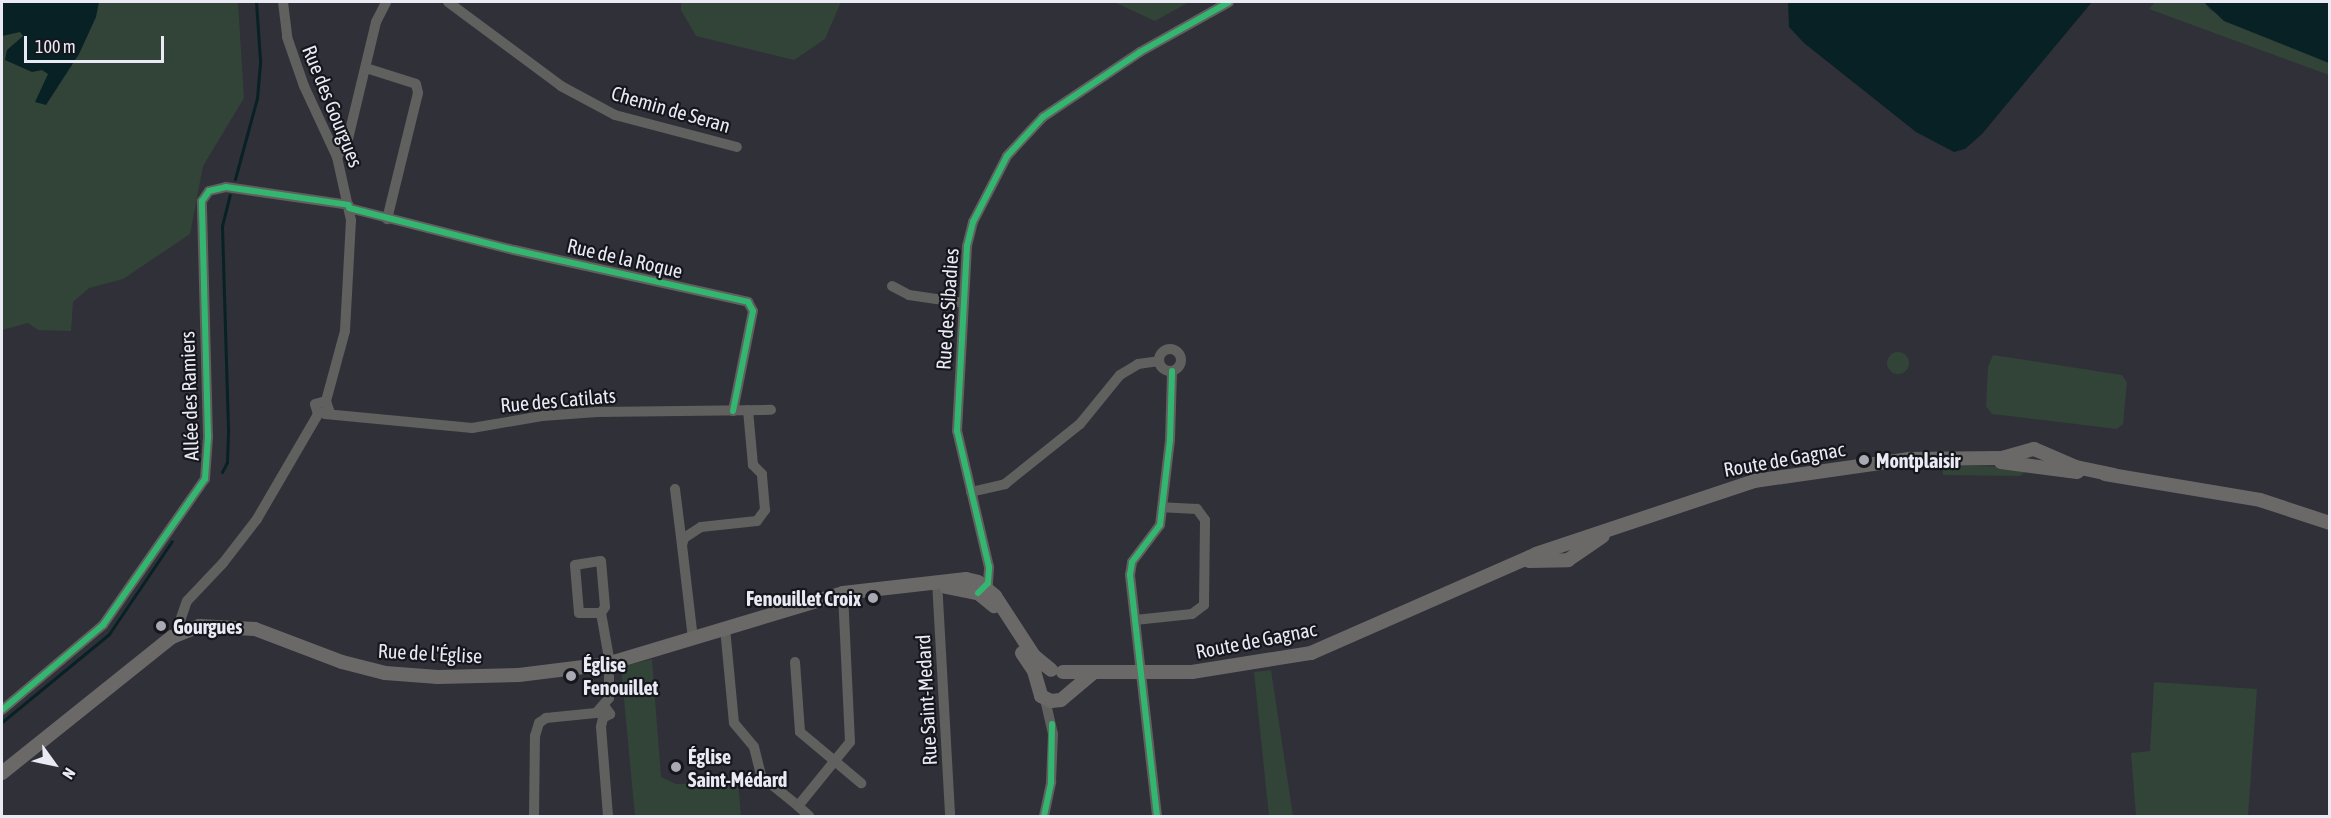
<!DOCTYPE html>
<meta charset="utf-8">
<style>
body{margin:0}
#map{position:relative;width:2331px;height:818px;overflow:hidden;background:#303038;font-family:"Asap Condensed",sans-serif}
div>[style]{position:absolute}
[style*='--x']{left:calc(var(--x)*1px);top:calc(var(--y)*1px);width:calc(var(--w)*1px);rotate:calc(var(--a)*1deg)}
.green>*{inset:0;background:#324338}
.round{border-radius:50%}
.water>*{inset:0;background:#082125}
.stream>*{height:3px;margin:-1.5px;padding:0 1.5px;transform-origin:1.5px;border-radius:1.5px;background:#082125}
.minor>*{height:10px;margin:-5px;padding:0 5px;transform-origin:5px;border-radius:5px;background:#60605f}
.minor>.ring{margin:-5px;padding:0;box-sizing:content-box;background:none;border:10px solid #60605f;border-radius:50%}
.major>*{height:14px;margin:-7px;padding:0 7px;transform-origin:7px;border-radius:7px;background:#6b6968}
.cycleway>*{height:6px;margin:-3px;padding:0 3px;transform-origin:3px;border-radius:3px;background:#33b770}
.dots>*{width:16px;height:16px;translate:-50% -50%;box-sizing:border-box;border:3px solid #16161d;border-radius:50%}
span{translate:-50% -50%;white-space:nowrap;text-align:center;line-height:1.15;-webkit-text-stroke:4.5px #16161d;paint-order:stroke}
.street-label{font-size:20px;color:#eaeaf5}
.poi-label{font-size:20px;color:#eaeaf5;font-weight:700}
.left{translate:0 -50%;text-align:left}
.right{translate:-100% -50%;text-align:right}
.frame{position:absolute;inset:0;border:3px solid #eaeaf5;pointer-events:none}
.north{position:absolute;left:24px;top:734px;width:60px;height:60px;-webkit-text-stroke:4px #16161d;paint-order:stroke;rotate:123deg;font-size:16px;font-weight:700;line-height:24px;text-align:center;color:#eaeaf5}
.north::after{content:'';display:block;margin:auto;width:21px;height:27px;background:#eaeaf5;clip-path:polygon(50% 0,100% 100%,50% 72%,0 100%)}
.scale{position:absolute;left:24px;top:36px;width:140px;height:27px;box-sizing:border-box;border:3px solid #eaeaf5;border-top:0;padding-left:8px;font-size:18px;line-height:21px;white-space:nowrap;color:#eaeaf5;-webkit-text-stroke:4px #16161d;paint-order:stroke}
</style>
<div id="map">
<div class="green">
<i style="clip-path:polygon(2px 2px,238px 2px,244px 98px,203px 166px,190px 234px,123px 279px,89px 288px,73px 302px,71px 331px,38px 330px,28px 323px,2px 330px)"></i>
<i style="clip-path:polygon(681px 2px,841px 2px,825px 39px,794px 60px,696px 36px,681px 10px)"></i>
<i style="clip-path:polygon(1114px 2px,1189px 2px,1155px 21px)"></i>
<i style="clip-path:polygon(2155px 2px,2204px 2px,2210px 10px,2329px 63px,2329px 75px,2149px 9px)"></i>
<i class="round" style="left:1887px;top:352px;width:22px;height:22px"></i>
<i style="clip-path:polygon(1993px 355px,2122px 375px,2127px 382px,2123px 424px,2117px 429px,1992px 414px,1986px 406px,1988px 367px)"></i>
<i style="clip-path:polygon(1942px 465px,2013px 467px,2027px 471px,2020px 476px,1943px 475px)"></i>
<i style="clip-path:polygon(652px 659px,661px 777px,676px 784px,738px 782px,741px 816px,635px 816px,621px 667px)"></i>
<i style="clip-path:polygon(1271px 670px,1293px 816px,1269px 816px,1254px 672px)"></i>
<i style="clip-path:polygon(2154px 682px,2257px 689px,2248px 816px,2136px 816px,2131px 753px,2150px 751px)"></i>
</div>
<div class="water">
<i style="clip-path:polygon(2px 2px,99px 2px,96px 17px,79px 54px,46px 105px,35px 102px,48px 74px,42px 70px,32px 72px,5px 60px,7px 50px,23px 36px,20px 32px,2px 36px)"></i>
<i style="clip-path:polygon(1788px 2px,2092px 2px,1982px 134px,1965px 149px,1954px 152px,1916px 132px,1804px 43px,1789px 27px)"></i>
<i style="clip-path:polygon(2204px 2px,2329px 2px,2329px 63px,2224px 21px)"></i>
</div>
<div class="stream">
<i style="--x:235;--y:179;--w:84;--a:-74.8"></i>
<i style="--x:257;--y:98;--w:38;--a:-85"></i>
<i style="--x:260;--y:60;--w:58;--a:-93.9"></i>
<i style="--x:222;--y:472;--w:11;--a:-63"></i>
<i style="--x:227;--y:462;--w:33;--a:-88"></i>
<i style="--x:228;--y:429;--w:203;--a:-91.7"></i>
<i style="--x:222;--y:226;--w:32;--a:-76"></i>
<i style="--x:2;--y:722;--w:139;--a:-39.4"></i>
<i style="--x:109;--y:634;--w:112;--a:-55.9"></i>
</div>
<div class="minor">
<i style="--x:283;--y:2;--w:35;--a:83"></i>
<i style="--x:287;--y:37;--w:52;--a:70.9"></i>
<i style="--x:304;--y:86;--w:78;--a:65.1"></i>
<i style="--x:337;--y:157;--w:65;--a:77.5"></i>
<i style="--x:351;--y:220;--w:111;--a:93.1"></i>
<i style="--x:345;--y:331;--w:73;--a:105.2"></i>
<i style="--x:326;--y:401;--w:9;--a:72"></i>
<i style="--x:329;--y:410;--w:12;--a:160"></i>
<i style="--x:318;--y:414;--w:10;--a:-107"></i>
<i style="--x:315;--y:404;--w:11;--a:-15"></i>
<i style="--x:448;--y:2;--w:141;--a:36.6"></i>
<i style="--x:561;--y:86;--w:61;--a:28.2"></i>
<i style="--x:615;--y:115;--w:126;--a:14.7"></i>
<i style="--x:366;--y:68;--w:52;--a:17.7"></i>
<i style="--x:416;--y:84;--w:9;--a:77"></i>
<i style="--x:418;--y:93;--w:130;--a:103.8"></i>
<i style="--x:337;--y:157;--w:17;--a:-54"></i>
<i style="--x:347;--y:143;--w:124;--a:-76.5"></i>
<i style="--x:376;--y:22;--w:22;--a:-63"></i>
<i style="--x:349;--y:208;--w:170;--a:14.3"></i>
<i style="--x:514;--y:250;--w:240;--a:12.5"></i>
<i style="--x:748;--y:302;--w:10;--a:61"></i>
<i style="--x:753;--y:311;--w:102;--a:101.3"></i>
<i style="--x:892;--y:286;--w:19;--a:28"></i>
<i style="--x:909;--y:295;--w:55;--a:8.4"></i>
<i class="ring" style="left:1159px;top:349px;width:12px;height:12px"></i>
<i style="--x:325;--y:414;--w:148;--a:5.4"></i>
<i style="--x:472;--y:428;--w:71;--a:-9.7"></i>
<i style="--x:542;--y:416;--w:55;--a:-4.2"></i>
<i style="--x:597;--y:412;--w:174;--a:-0.7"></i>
<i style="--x:675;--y:489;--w:56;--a:82.9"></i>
<i style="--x:971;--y:492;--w:35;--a:-13"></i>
<i style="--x:1005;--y:484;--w:96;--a:-38.7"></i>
<i style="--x:1080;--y:424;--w:63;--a:-50.8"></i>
<i style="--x:1120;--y:375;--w:21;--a:-31"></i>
<i style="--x:1138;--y:364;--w:21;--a:-8"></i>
<i style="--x:601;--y:561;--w:46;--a:85"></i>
<i style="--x:605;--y:607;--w:7;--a:124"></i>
<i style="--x:601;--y:613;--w:22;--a:180"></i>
<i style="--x:579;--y:613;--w:48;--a:-94.8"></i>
<i style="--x:575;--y:565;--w:26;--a:-9"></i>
<i style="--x:937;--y:581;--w:235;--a:86.8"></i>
<i style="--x:980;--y:592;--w:12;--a:-48"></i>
<i style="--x:988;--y:583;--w:16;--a:-86"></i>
<i style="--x:989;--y:567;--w:140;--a:-103.2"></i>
<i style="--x:957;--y:431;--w:185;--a:-86.9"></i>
<i style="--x:967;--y:246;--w:25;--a:-76"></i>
<i style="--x:973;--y:222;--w:74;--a:-62.7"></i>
<i style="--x:1007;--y:156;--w:53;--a:-47.3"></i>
<i style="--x:1043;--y:117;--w:117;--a:-33.8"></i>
<i style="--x:1140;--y:52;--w:102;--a:-29.3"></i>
<i style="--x:1135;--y:620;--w:57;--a:-6"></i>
<i style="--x:1192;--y:614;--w:15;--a:-37"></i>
<i style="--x:1204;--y:605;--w:85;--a:-89.3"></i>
<i style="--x:1205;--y:520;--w:14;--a:-126"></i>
<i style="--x:1197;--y:509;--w:34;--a:-177"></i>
<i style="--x:725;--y:628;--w:95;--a:84.6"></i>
<i style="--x:734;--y:723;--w:31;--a:50"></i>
<i style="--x:754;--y:747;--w:30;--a:76"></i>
<i style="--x:761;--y:776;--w:48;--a:39"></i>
<i style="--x:798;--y:806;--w:82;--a:-50.9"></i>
<i style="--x:850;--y:742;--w:149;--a:-92.7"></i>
<i style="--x:183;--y:631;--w:10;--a:-107"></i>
<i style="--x:180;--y:621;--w:21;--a:-71"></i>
<i style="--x:187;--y:601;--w:52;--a:-46.5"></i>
<i style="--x:223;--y:563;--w:56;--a:-52.3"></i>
<i style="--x:257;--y:519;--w:121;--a:-59.8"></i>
<i style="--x:693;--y:639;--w:95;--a:-96.7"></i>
<i style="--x:682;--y:545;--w:7;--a:-74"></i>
<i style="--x:684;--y:538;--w:20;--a:-33"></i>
<i style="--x:701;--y:527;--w:56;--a:-6.1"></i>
<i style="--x:757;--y:521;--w:14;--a:-54"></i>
<i style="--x:765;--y:510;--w:36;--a:-95"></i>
<i style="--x:762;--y:474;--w:13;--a:-135"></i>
<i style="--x:753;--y:465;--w:55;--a:-95.2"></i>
<i style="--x:795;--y:662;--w:70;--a:85.9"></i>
<i style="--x:800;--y:732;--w:80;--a:39.9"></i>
<i style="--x:605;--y:707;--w:9;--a:54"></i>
<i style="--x:610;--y:714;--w:8;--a:150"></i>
<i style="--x:603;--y:718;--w:9;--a:103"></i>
<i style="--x:601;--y:727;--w:89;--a:85.5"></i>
<i style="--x:2;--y:710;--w:132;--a:-40.1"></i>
<i style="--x:103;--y:625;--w:178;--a:-55.1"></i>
<i style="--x:205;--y:479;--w:42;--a:-85.9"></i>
<i style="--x:208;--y:437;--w:236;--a:-91.5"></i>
<i style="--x:202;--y:201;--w:12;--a:-55"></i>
<i style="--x:209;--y:191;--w:17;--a:-13"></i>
<i style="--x:226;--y:187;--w:124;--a:8.3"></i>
<i style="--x:798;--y:806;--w:15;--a:42"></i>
<i style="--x:534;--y:816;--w:80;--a:-89.3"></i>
<i style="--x:535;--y:736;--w:14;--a:-73"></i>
<i style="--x:539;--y:723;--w:9;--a:-36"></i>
<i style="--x:546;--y:718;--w:50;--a:-5.7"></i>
<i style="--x:596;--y:713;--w:20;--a:-49"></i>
<i style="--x:609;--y:698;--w:40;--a:-90"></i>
<i style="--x:609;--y:658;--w:46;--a:-100.1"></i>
<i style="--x:1044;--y:816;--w:35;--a:-78"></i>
<i style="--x:1051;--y:782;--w:48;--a:-87.6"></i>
<i style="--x:1053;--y:734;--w:36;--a:-103"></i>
<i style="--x:1157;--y:816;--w:243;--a:-96.4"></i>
<i style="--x:1130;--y:575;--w:13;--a:-81"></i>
<i style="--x:1132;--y:562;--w:46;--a:-52.9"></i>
<i style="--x:1160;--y:525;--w:86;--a:-83.3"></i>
<i style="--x:1170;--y:440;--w:69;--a:-88.3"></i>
</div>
<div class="major">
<i style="--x:2001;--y:462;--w:77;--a:7.5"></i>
<i style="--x:2105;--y:474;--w:157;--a:9.5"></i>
<i style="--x:2260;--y:500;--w:74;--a:18.2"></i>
<i style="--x:1529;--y:561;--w:39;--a:-1"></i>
<i style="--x:1568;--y:560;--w:42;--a:-34.4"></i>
<i style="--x:946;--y:587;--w:33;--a:11"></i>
<i style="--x:978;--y:593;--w:21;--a:39"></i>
<i style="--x:1022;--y:653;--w:22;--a:56"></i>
<i style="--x:1034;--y:671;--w:26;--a:74"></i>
<i style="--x:1041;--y:696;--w:11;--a:27"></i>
<i style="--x:1051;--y:701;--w:10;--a:-6"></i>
<i style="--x:1061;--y:700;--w:42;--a:-40.2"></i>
<i style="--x:1063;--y:672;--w:129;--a:0"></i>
<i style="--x:1192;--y:672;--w:121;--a:-9.1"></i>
<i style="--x:1311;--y:653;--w:246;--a:-23.7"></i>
<i style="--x:1536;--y:554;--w:230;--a:-18.5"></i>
<i style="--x:1754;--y:481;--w:157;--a:-8.1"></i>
<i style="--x:1909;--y:459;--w:93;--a:-0.6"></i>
<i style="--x:2002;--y:458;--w:33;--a:-16"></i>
<i style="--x:2034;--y:449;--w:46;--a:23.2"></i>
<i style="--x:2076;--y:467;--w:38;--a:12"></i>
<i style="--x:2;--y:773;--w:218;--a:-38.7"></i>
<i style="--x:172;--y:637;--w:29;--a:-22"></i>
<i style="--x:199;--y:626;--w:56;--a:3.1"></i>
<i style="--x:255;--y:629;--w:93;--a:20.8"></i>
<i style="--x:342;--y:662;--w:44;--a:14.3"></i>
<i style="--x:385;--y:673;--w:53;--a:4.3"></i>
<i style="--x:438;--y:677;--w:81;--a:-1.4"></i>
<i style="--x:519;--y:675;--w:89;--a:-7.1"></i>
<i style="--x:607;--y:664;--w:246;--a:-16.7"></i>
<i style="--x:843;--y:593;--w:124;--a:-6.5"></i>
<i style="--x:966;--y:579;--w:12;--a:14"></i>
<i style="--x:978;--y:582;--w:22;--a:39"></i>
<i style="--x:995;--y:596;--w:72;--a:57"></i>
<i style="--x:1034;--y:656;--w:22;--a:39"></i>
</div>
<div class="cycleway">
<i style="--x:349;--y:208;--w:170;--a:14.3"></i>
<i style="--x:514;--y:250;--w:240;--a:12.5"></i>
<i style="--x:748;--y:302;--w:10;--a:61"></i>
<i style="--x:753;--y:311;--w:102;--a:101.3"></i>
<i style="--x:978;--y:593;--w:14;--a:-45"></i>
<i style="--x:988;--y:583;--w:16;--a:-86"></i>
<i style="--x:989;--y:567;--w:140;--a:-103.2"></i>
<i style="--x:957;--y:431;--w:185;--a:-86.9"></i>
<i style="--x:967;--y:246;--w:25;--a:-76"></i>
<i style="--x:973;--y:222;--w:74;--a:-62.7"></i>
<i style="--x:1007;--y:156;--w:53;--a:-47.3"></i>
<i style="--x:1043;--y:117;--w:117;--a:-33.8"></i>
<i style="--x:1140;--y:52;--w:102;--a:-29.3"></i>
<i style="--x:2;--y:710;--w:132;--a:-40.1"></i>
<i style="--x:103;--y:625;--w:178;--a:-55.1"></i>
<i style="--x:205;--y:479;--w:42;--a:-85.9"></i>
<i style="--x:208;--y:437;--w:236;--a:-91.5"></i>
<i style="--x:202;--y:201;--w:12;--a:-55"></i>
<i style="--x:209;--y:191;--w:17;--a:-13"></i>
<i style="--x:226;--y:187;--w:124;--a:8.3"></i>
<i style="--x:1044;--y:816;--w:35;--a:-78"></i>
<i style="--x:1051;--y:782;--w:58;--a:-89"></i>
<i style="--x:1157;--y:816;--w:243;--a:-96.4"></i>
<i style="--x:1130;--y:575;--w:13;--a:-81"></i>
<i style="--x:1132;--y:562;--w:46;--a:-52.9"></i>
<i style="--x:1160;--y:525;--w:86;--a:-83.3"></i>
<i style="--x:1170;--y:440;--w:69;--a:-88.3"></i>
</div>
<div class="dots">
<i style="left:1864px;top:460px;background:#a9a9b3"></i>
<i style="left:873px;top:598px;background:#a9a9b3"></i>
<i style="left:161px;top:626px;background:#a9a9b3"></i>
<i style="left:571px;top:676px;background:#a9a9b3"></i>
<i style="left:676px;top:767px;background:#a9a9b3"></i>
</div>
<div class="street-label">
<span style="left:333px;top:106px;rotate:68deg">Rue des Gourgues</span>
<span style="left:671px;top:109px;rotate:16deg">Chemin de Seran</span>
<span style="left:625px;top:258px;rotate:13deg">Rue de la Roque</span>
<span style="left:947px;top:309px;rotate:-86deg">Rue des Sibadies</span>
<span style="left:189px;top:396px;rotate:-92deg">Allée des Ramiers</span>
<span style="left:558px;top:400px;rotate:-5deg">Rue des Catilats</span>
<span style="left:1784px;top:459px;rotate:-10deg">Route de Gagnac</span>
<span style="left:1256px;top:640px;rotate:-11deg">Route de Gagnac</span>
<span style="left:430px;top:653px;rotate:3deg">Rue de l'Église</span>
<span style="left:926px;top:700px;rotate:-93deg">Rue Saint-Medard</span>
</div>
<div class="poi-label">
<span class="left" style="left:1876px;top:460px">Montplaisir</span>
<span class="right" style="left:861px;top:598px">Fenouillet Croix</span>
<span class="left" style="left:173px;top:626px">Gourgues</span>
<span class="left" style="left:583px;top:676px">Église<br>Fenouillet</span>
<span class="left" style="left:688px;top:768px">Église<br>Saint-Médard</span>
</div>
<div class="frame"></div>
<div class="north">N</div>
<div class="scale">100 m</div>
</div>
